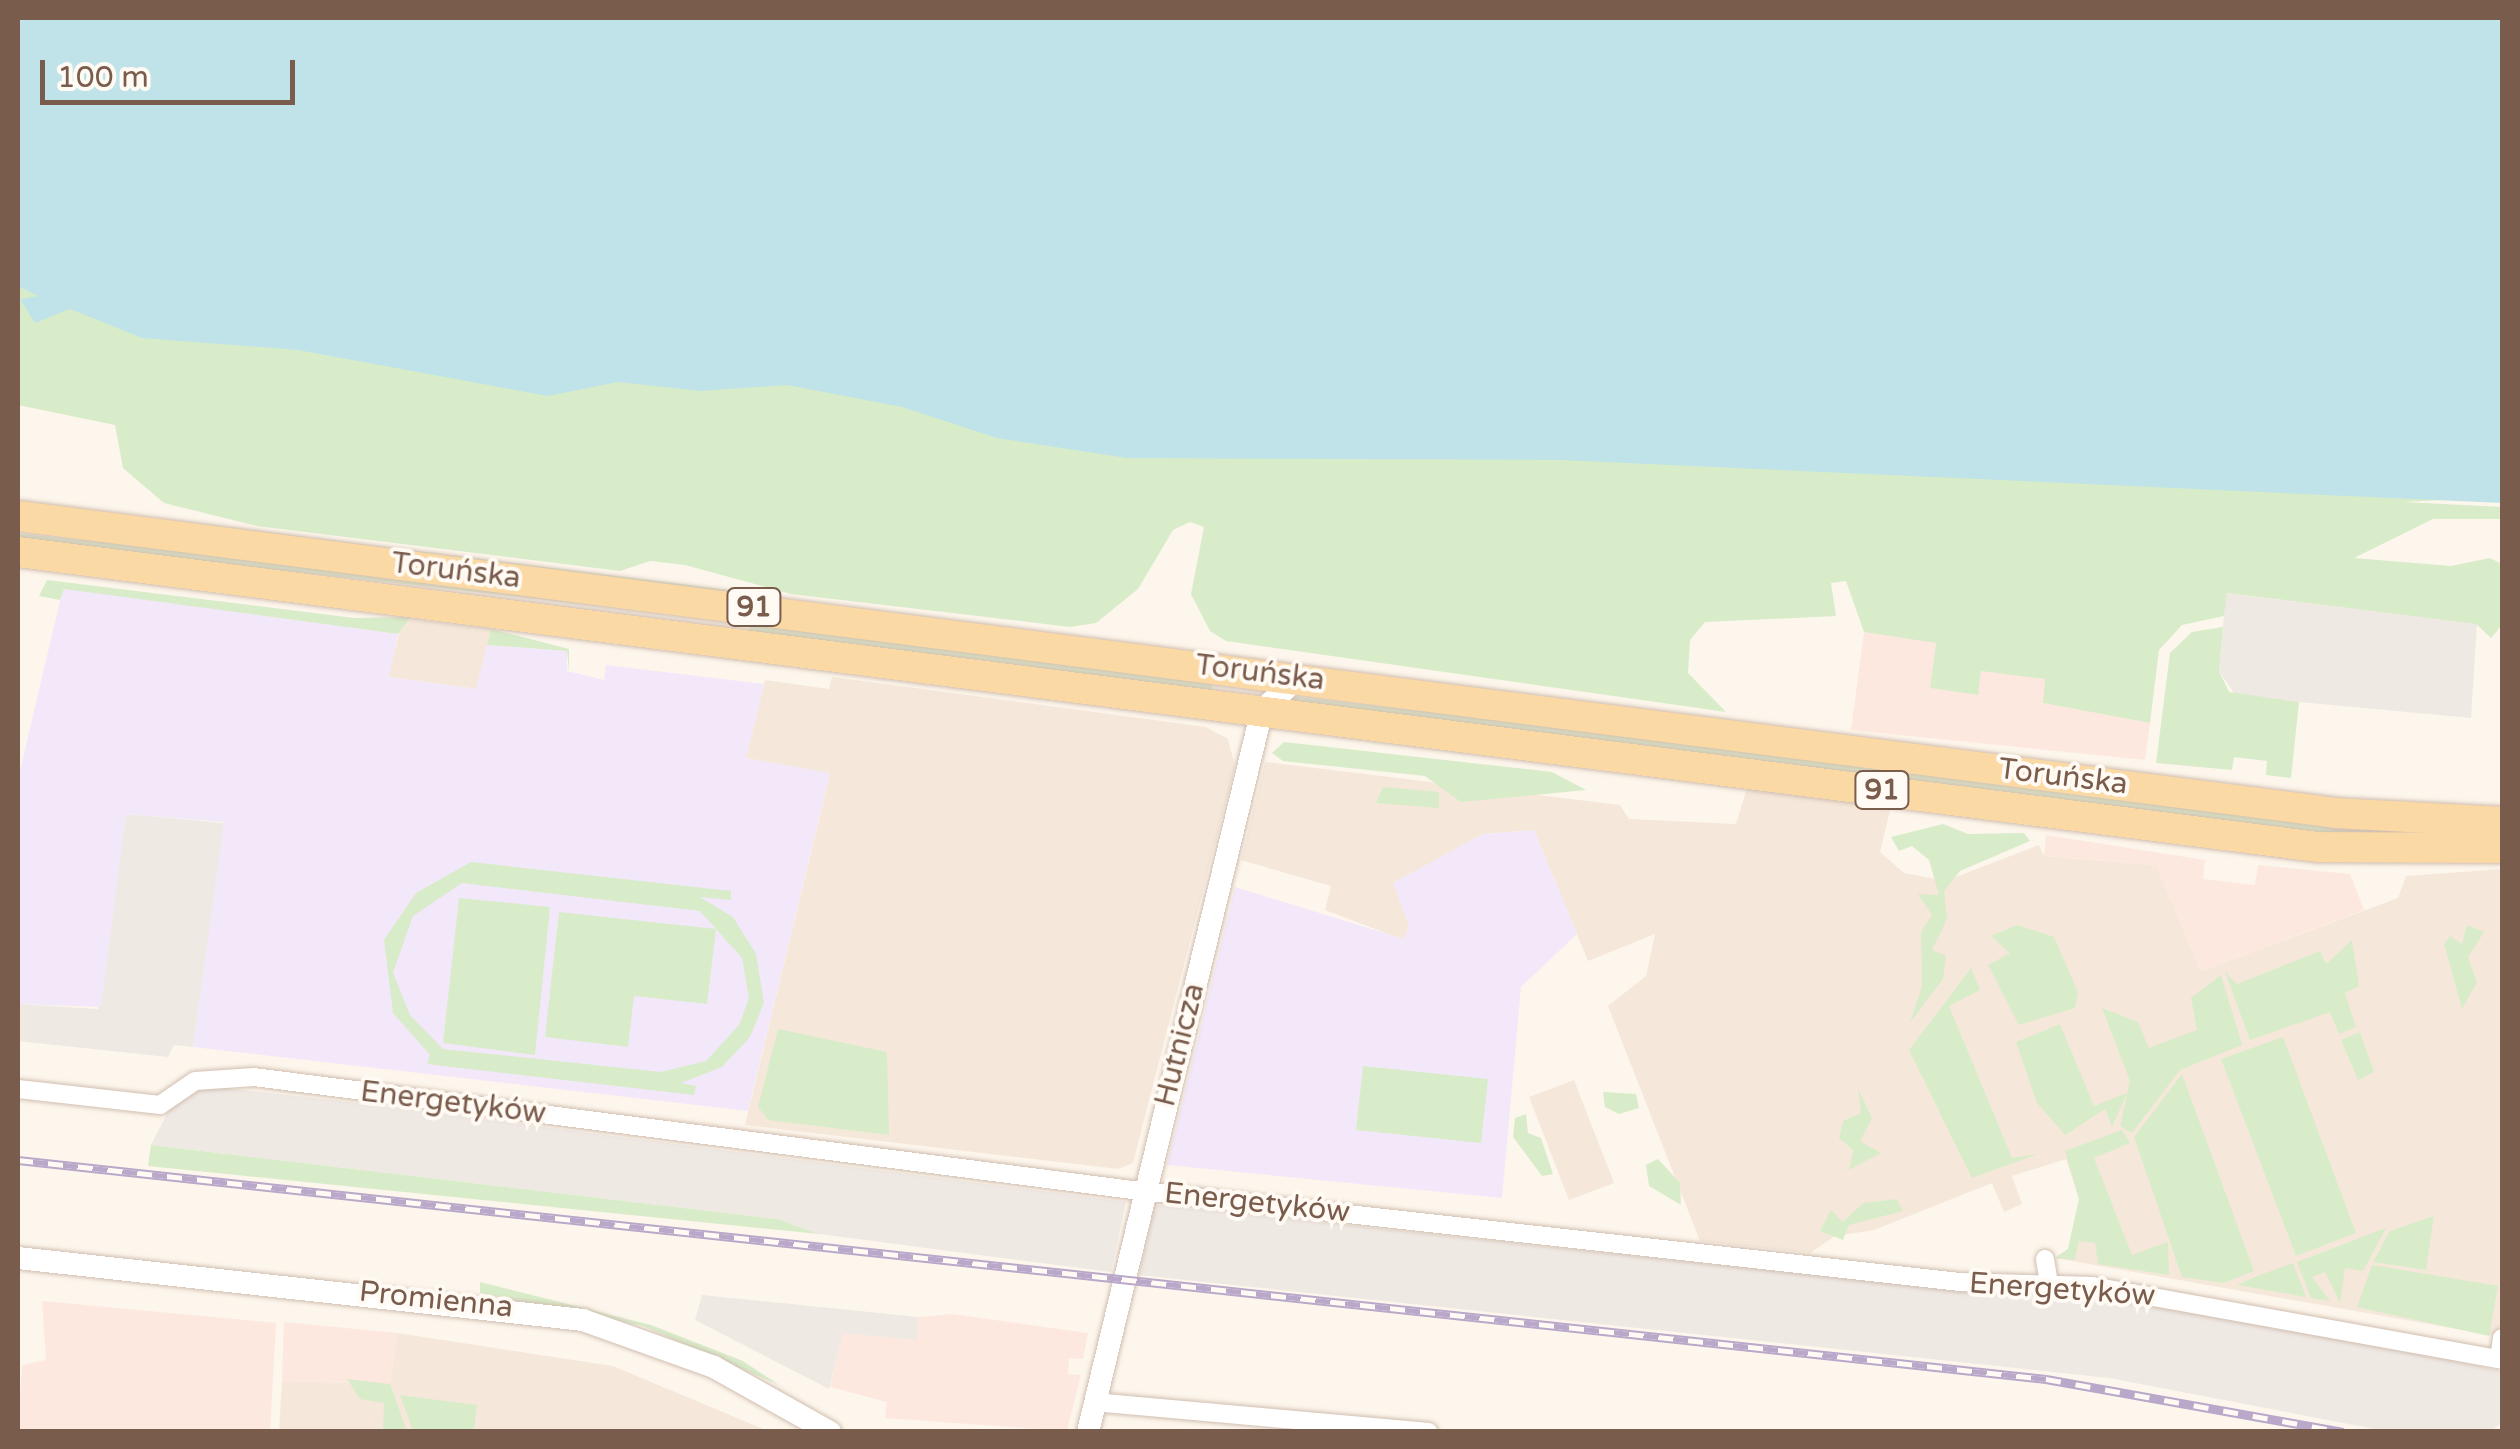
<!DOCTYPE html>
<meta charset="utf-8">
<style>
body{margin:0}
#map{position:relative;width:2520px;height:1449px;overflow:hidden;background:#fdf6ec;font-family:"Varela Round",sans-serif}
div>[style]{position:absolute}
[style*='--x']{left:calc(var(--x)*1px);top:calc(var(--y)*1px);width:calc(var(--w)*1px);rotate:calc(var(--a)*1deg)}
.residential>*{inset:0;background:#f5e8da}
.commercial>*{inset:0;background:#fde8e0}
.industrial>*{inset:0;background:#efe9e4}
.education>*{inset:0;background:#f3e8fa}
.green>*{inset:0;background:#d8ecc9}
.water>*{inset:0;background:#bfe3e8}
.roads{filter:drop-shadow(0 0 2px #d1beb0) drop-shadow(0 0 2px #d1beb0)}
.minor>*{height:18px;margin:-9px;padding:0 9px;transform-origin:9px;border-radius:9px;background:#fff}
.tertiary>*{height:22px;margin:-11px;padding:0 11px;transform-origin:11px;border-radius:11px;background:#fff}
.primary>*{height:30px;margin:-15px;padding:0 15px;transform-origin:15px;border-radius:15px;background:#fbd9a5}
.rail>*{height:9px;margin-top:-4.5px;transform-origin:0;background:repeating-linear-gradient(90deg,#fffaf3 0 15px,#b9a8c9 0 30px);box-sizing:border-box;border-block:2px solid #b9a8c9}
span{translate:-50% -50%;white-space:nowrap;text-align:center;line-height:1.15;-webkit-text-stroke:8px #fffaf3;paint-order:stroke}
.shield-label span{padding:2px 8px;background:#fffaf3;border:2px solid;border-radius:8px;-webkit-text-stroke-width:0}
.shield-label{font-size:28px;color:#7a5c4d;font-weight:700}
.street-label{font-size:30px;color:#7a5c4d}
.frame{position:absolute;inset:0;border:20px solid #7a5c4d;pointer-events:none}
.scale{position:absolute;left:40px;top:60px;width:255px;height:45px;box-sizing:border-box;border:5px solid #7a5c4d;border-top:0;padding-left:12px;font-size:30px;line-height:35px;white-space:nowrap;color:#7a5c4d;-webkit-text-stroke:8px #fffaf3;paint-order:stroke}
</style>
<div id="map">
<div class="residential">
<i style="clip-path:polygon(403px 618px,491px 629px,477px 689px,388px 677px)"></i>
<i style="clip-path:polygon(832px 677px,1206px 727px,1228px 739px,1235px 766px,1133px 1163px,1118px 1169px,745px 1125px,830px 774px,746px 758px,765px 680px,829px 689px)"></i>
<i style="clip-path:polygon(1265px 762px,1620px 805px,1629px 819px,1736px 824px,1750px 779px,1893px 798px,1880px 852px,1904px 873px,1945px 881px,2039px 845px,2044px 856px,2156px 865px,2201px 971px,2398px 898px,2406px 876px,2502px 869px,2502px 1337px,2055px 1258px,2068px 1249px,2079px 1199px,2066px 1159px,2012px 1176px,2022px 1204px,2004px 1212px,1992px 1183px,1874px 1230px,1835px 1236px,1810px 1253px,1700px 1241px,1608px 1006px,1646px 976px,1655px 934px,1588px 961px,1534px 830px,1483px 834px,1394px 883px,1409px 926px,1404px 940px,1325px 910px,1331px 886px,1241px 860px)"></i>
<i style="clip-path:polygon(1574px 1080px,1614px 1183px,1569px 1200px,1529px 1097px)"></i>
<i style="clip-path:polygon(397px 1333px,613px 1366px,768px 1431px,279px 1432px,282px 1381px,390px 1384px)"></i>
</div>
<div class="commercial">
<i style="clip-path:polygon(1864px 632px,1936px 642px,1931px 688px,1977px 695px,1981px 670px,2046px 679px,2044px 703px,2150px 723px,2145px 760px,1851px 730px)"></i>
<i style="clip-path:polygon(2046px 835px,2205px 860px,2203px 879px,2255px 885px,2258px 865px,2350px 874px,2364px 910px,2201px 971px,2156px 865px,2044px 856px)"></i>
<i style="clip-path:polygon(42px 1301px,276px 1323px,270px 1431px,18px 1431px,22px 1365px,46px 1360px)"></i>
<i style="clip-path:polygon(952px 1314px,1088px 1333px,1083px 1359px,1069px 1358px,1068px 1374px,1081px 1375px,1067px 1431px,885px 1418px,887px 1402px,830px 1387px,843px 1332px,916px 1340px,918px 1317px)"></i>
<i style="clip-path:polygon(284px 1322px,397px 1333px,390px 1384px,282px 1381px)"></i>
</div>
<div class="industrial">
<i style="clip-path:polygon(2226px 593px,2477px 624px,2471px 718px,2236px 696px,2219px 671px)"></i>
<i style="clip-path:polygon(126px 814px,225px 823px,193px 1047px,174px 1045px,168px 1057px,18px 1041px,18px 1004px,98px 1009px)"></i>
<i style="clip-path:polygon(207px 1086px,332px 1100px,1126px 1202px,1111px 1272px,819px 1234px,776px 1219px,151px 1145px,171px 1106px)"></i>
<i style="clip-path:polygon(1155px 1205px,2041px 1299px,2063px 1289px,2340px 1332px,2502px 1372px,2502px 1422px,2492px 1431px,2385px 1431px,2109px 1378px,1139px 1275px)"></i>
<i style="clip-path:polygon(702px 1295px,918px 1317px,917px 1340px,843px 1333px,829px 1389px,695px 1320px)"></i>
</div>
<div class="education">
<i style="clip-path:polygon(63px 588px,398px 634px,389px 677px,476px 689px,487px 645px,567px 651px,567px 671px,604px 680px,606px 665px,764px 684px,746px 758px,830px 773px,748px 1111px,193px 1047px,224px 822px,126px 814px,101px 1007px,18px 1004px,18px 779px)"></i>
<i style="clip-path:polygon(1534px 830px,1577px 934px,1521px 987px,1502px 1198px,1167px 1165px,1235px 887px,1404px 939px,1409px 926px,1393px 883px,1483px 834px)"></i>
</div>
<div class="green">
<i style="clip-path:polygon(18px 18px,2502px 18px,2502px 497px,2404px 502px,2502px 507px,2502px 519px,2433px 519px,2354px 558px,2451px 566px,2490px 558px,2502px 564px,2502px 625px,2491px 638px,2476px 624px,2227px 593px,2224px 616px,2182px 625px,2159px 650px,2150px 723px,2043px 703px,2045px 679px,1981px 671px,1978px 695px,1930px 688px,1936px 643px,1864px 632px,1846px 581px,1831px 583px,1836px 616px,1705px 622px,1690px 640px,1688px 673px,1726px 712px,1226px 641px,1210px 631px,1191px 594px,1204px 527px,1190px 522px,1173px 530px,1138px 589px,1096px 623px,1070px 627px,791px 594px,685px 565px,650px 561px,620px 571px,257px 526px,164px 503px,123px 468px,115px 425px,18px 405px)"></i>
<i style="clip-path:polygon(62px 507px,738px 591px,742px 594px)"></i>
<i style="clip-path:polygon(21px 534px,241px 556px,637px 610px,18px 541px)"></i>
<i style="clip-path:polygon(47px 580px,354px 618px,409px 617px,409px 619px,398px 634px,64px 589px,60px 600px,39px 596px)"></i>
<i style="clip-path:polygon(751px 617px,1213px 678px,1212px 692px,749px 631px)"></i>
<i style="clip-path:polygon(2223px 627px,2219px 671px,2229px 692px,2299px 702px,2291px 778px,2266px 775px,2267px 761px,2234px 757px,2232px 770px,2156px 763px,2170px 653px,2192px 632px)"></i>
<i style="clip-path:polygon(491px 629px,569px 649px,569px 671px,567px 651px,487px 645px)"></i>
<i style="clip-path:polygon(1289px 696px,1471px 717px,2502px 830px,2362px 842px,1281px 701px)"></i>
<i style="clip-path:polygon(1284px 742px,1552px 772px,1586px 790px,1461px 802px,1425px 776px,1283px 761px,1272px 753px)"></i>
<i style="clip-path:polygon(1383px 787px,1439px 792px,1439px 808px,1376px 803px)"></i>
<i style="clip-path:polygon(1943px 824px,1968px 834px,2024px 833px,2030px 841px,1960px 871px,1944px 891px,1947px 919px,1932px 950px,1946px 956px,1943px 979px,1910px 1023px,1922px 986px,1921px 932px,1932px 915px,1918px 894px,1939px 895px,1929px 860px,1912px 846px,1899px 851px,1891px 837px)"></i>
<i style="clip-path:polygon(evenodd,471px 862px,731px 891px,731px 900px,700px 897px,733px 917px,756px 954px,764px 1003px,750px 1037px,722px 1067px,681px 1083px,696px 1086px,694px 1095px,427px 1064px,430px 1055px,393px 1013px,384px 940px,416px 893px,471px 862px,462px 883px,700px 911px,742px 958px,749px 998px,739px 1025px,706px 1061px,661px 1072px,443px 1049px,410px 1015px,393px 973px,413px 916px,462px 883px)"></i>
<i style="clip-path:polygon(459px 898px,550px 907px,535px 1055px,443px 1043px)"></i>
<i style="clip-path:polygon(559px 912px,716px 929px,707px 1004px,634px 996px,628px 1047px,545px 1037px)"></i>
<i style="clip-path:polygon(2017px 925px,2054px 937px,2078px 992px,2075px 1008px,2019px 1025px,1988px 965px,2010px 953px,1991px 936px)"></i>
<i style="clip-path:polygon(2467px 925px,2484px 932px,2468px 957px,2477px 982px,2462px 1009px,2444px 944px,2450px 936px,2462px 944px)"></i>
<i style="clip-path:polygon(2352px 940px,2359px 986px,2345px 993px,2356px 1027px,2339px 1034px,2330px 1012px,2250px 1040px,2225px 972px,2237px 984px,2320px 951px,2326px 964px)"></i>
<i style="clip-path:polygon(1971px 968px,1980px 990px,1949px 1006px,2012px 1158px,2038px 1154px,1972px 1178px,1909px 1050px)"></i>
<i style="clip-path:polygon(2221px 975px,2242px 1045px,2180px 1070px,2132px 1133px,2120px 1126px,2130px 1081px,2102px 1008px,2138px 1022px,2149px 1048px,2197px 1030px,2191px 998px)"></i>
<i style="clip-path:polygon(2060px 1024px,2094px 1106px,2127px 1093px,2112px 1127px,2105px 1109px,2065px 1135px,2037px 1103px,2016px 1042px)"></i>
<i style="clip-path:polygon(778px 1029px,887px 1052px,889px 1135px,768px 1120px,758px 1107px)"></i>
<i style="clip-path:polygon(2360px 1032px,2374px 1072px,2358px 1080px,2341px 1040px)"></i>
<i style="clip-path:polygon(2283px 1037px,2356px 1233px,2296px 1256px,2221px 1059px)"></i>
<i style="clip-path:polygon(1363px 1066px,1488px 1079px,1481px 1143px,1356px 1130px)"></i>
<i style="clip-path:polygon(2182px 1074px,2254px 1271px,2224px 1283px,2182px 1277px,2134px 1137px)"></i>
<i style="clip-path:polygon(1858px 1088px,1872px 1118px,1860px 1141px,1881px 1153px,1849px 1170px,1853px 1150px,1839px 1138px,1843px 1121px,1861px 1113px)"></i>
<i style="clip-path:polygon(1603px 1092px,1636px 1094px,1639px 1108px,1619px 1114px,1605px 1107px)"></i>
<i style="clip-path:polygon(1526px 1114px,1528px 1133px,1541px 1138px,1553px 1174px,1542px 1176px,1513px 1137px,1515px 1118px)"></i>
<i style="clip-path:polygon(2122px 1130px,2130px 1143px,2094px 1158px,2132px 1255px,2168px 1242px,2169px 1275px,2098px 1264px,2095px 1243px,2079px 1241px,2075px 1260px,2055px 1258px,2068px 1249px,2079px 1199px,2065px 1151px)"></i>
<i style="clip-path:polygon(151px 1145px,777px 1219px,819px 1234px,148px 1166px)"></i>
<i style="clip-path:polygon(1658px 1159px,1680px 1183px,1681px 1205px,1649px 1186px,1646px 1165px)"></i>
<i style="clip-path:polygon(1897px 1199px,1903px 1211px,1849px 1225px,1843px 1240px,1820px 1231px,1831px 1210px,1843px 1222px,1863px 1203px)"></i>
<i style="clip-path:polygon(2434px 1216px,2426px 1270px,2373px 1262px,2390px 1231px)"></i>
<i style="clip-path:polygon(2386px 1228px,2363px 1271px,2345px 1268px,2340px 1303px,2325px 1272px,2312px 1277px,2330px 1301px,2311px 1298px,2297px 1262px)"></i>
<i style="clip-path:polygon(2293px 1263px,2306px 1297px,2237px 1285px,2260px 1275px)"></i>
<i style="clip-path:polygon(2372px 1265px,2498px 1286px,2489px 1336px,2357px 1307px)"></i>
<i style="clip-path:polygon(480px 1282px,651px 1325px,743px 1361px,779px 1385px,643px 1326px,480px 1293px)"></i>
<i style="clip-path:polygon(347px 1379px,390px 1384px,407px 1431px,383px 1431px,384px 1403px,360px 1399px)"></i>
<i style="clip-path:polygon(400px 1395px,477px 1405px,474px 1431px,413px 1431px)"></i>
</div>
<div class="water">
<i style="clip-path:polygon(18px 18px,2502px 18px,2502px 503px,1561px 460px,1127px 458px,997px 438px,902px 407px,787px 385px,701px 391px,618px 382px,548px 396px,298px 350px,142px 338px,70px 309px,35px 323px,20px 299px,38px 296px,18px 286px)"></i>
</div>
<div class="roads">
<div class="minor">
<i style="--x:18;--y:1089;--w:143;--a:6.4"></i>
<i style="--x:160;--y:1105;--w:42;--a:-34.4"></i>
<i style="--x:195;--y:1081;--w:59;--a:-3.9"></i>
<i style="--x:254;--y:1077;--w:885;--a:7.33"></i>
<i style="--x:1132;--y:1190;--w:833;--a:6.34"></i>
<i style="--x:1960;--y:1282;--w:132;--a:1.7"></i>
<i style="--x:2092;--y:1286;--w:417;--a:10.2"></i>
<i style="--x:2045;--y:1259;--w:25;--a:81"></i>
<i style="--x:2499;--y:1359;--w:21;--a:-82"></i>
<i style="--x:1094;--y:1402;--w:336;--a:5.1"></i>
</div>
<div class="tertiary">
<i style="--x:18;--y:1258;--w:568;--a:6.26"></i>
<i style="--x:583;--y:1320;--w:139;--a:19.7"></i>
<i style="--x:714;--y:1367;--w:133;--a:29.3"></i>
<i style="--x:1088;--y:1432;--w:743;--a:-76.45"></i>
<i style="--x:1262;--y:710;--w:47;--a:-41.5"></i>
</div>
<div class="primary">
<i style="--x:18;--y:516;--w:2336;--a:7.3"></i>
<i style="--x:2335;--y:813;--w:167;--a:3.1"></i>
<i style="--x:18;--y:552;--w:2319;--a:7.31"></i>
<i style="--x:2318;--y:847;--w:184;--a:0.3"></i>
</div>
</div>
<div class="rail">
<i style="--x:18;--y:1160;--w:2040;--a:6.16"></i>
<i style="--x:2046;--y:1379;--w:302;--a:10.1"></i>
</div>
<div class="shield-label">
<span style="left:754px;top:607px">91</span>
<span style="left:1882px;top:790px">91</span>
</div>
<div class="street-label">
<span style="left:456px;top:571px;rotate:7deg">Toruńska</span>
<span style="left:1260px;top:673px;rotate:7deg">Toruńska</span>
<span style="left:2063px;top:777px;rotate:7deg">Toruńska</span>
<span style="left:1180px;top:1045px;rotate:-76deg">Hutnicza</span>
<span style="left:453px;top:1103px;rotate:7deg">Energetyków</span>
<span style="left:1257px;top:1203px;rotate:6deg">Energetyków</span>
<span style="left:2062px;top:1290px;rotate:4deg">Energetyków</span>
<span style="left:436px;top:1300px;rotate:6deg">Promienna</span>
</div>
<div class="frame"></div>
<div class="scale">100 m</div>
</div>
